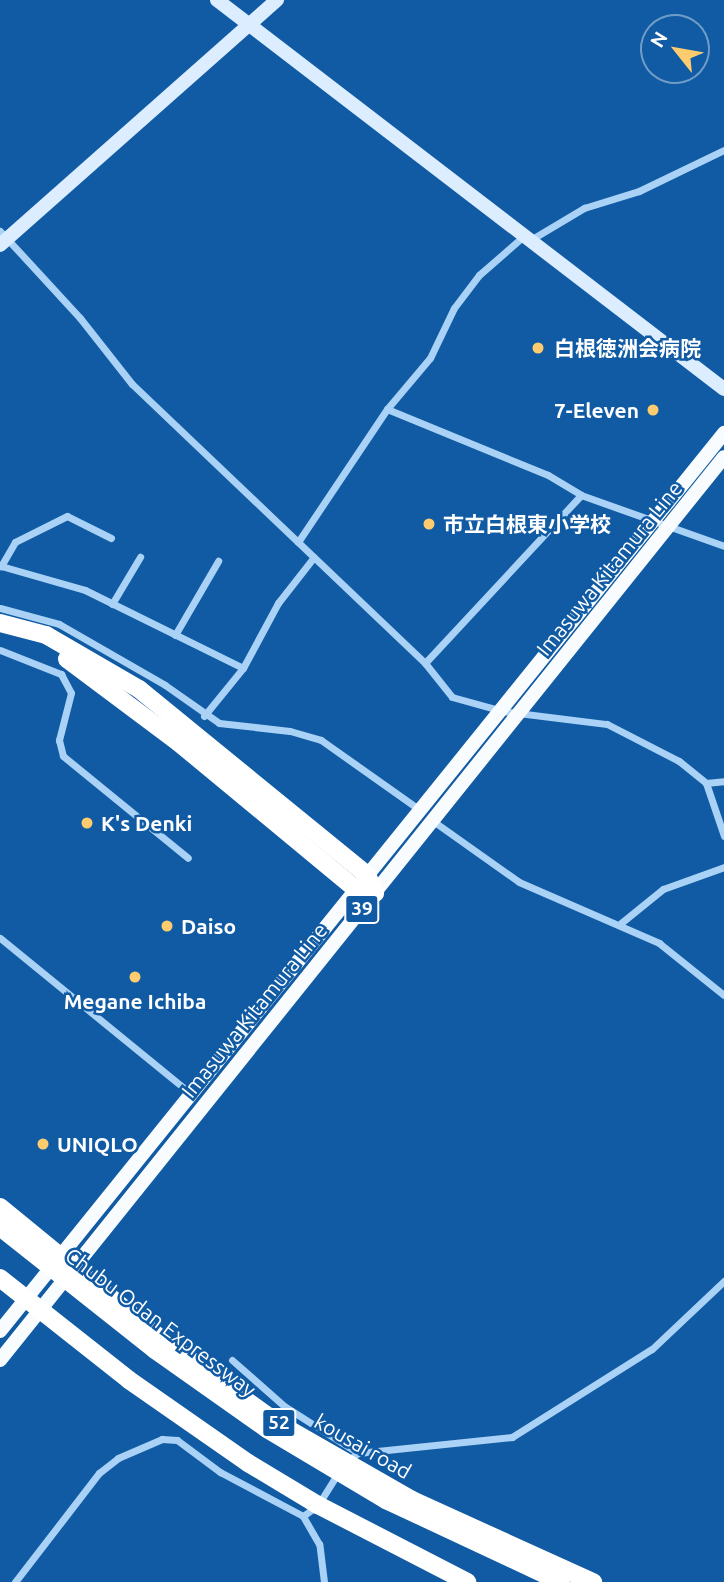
<!DOCTYPE html>
<meta charset="utf-8">
<style>
body{margin:0}
#map{position:relative;width:724px;height:1582px;overflow:hidden;background:#105ba3;font-family:Ubuntu,"Noto Sans JP",sans-serif}
div>[style]{position:absolute}
[style*='--x']{left:calc(var(--x)*1px);top:calc(var(--y)*1px);width:calc(var(--w)*1px);rotate:calc(var(--a)*1deg)}
.street>*{height:7px;margin:-3.5px;padding:0 3.5px;transform-origin:3.5px;border-radius:3.5px;background:#aad2f6}
.secondary>*{height:14px;margin:-7px;padding:0 7px;transform-origin:7px;border-radius:7px;background:#dbedfe}
.primary>*{height:14px;margin:-7px;padding:0 7px;transform-origin:7px;border-radius:7px;background:#f9fcff}
.highway>*{height:18px;margin:-9px;padding:0 9px;transform-origin:9px;border-radius:9px;background:#fff}
.highway-bridge>*{height:18px;margin:-9px;padding:0 9px;transform-origin:9px;border-radius:9px;background:#fff}
.dots>*{width:19px;height:19px;translate:-50% -50%;box-sizing:border-box;border:4px solid #105ba3;border-radius:50%}
span{translate:-50% -50%;white-space:nowrap;text-align:center;line-height:1.15;-webkit-text-stroke:5px #105ba3;paint-order:stroke}
.shield-label span{padding:2px 5px;background:#105ba3;border:2px solid;border-radius:5px;-webkit-text-stroke-width:0}
.shield-label{font-size:19px;color:#fff;font-weight:700}
.poi-label{font-size:21px;color:#fff;font-weight:700}
.left{translate:0 -50%;text-align:left}
.right{translate:-100% -50%;text-align:right}
.street-label{font-size:21px;color:#fff}
.north{position:absolute;left:640px;top:14px;width:70px;height:70px;box-sizing:border-box;background:#105ba3;border:2px solid #709dc8;border-radius:50%;rotate:301deg;font-size:19px;font-weight:700;line-height:28px;text-align:center;color:#fff}
.north::after{content:'';display:block;margin:auto;width:24px;height:32px;background:#ffcb6f;clip-path:polygon(50% 0,100% 100%,50% 72%,0 100%)}
</style>
<div id="map">
<div class="street">
<i style="--x:0;--y:231;--w:118;--a:47.4"></i>
<i style="--x:80;--y:318;--w:84;--a:51.8"></i>
<i style="--x:132;--y:384;--w:405;--a:43.6"></i>
<i style="--x:425;--y:663;--w:43;--a:51.5"></i>
<i style="--x:452;--y:697;--w:52;--a:15.6"></i>
<i style="--x:502;--y:711;--w:106;--a:7.1"></i>
<i style="--x:607;--y:724;--w:81;--a:27.2"></i>
<i style="--x:679;--y:761;--w:35;--a:39"></i>
<i style="--x:706;--y:783;--w:18;--a:-6"></i>
<i style="--x:532;--y:239;--w:61;--a:-30.8"></i>
<i style="--x:584;--y:208;--w:58;--a:-17.2"></i>
<i style="--x:639;--y:191;--w:94;--a:-25.8"></i>
<i style="--x:387;--y:409;--w:174;--a:22.3"></i>
<i style="--x:548;--y:475;--w:39;--a:31"></i>
<i style="--x:581;--y:495;--w:152;--a:19.6"></i>
<i style="--x:111;--y:538;--w:49;--a:-153.4"></i>
<i style="--x:67;--y:516;--w:58;--a:153.4"></i>
<i style="--x:15;--y:542;--w:28;--a:120"></i>
<i style="--x:1;--y:566;--w:87;--a:15.9"></i>
<i style="--x:85;--y:590;--w:176;--a:26.3"></i>
<i style="--x:298;--y:542;--w:160;--a:-56.2"></i>
<i style="--x:387;--y:409;--w:67;--a:-49.9"></i>
<i style="--x:430;--y:358;--w:55;--a:-64.4"></i>
<i style="--x:454;--y:308;--w:41;--a:-52.9"></i>
<i style="--x:479;--y:275;--w:61;--a:-41"></i>
<i style="--x:112;--y:604;--w:55;--a:-59.2"></i>
<i style="--x:0;--y:608;--w:61;--a:15.2"></i>
<i style="--x:59;--y:624;--w:122;--a:29.9"></i>
<i style="--x:165;--y:685;--w:66;--a:35.1"></i>
<i style="--x:219;--y:723;--w:71;--a:6.4"></i>
<i style="--x:290;--y:731;--w:32;--a:16"></i>
<i style="--x:321;--y:740;--w:121;--a:35.3"></i>
<i style="--x:175;--y:635;--w:86;--a:-59.8"></i>
<i style="--x:0;--y:650;--w:66;--a:21.5"></i>
<i style="--x:61;--y:674;--w:21;--a:62"></i>
<i style="--x:71;--y:693;--w:49;--a:104.3"></i>
<i style="--x:59;--y:740;--w:16;--a:76"></i>
<i style="--x:63;--y:756;--w:161;--a:39.2"></i>
<i style="--x:425;--y:663;--w:229;--a:-47.1"></i>
<i style="--x:204;--y:716;--w:62;--a:-50.9"></i>
<i style="--x:243;--y:668;--w:74;--a:-61.7"></i>
<i style="--x:278;--y:603;--w:58;--a:-52"></i>
<i style="--x:706;--y:783;--w:56;--a:71.2"></i>
<i style="--x:433;--y:821;--w:105;--a:35.3"></i>
<i style="--x:519;--y:882;--w:153;--a:23.5"></i>
<i style="--x:659;--y:943;--w:83;--a:38.7"></i>
<i style="--x:621;--y:923;--w:54;--a:-39"></i>
<i style="--x:663;--y:889;--w:65;--a:-19.8"></i>
<i style="--x:0;--y:938;--w:245;--a:39.2"></i>
<i style="--x:232;--y:1360;--w:69;--a:41.5"></i>
<i style="--x:284;--y:1406;--w:88;--a:32.4"></i>
<i style="--x:346;--y:1462;--w:15;--a:-37"></i>
<i style="--x:358;--y:1453;--w:155;--a:-5.9"></i>
<i style="--x:512;--y:1437;--w:165;--a:-32.2"></i>
<i style="--x:652;--y:1349;--w:99;--a:-43.4"></i>
<i style="--x:15;--y:1582;--w:138;--a:-52.4"></i>
<i style="--x:99;--y:1473;--w:24;--a:-38"></i>
<i style="--x:118;--y:1458;--w:48;--a:-23.4"></i>
<i style="--x:162;--y:1439;--w:15;--a:4"></i>
<i style="--x:177;--y:1440;--w:54;--a:36.7"></i>
<i style="--x:220;--y:1472;--w:94;--a:27.9"></i>
<i style="--x:324;--y:1582;--w:38;--a:-97"></i>
<i style="--x:319;--y:1544;--w:32;--a:-120"></i>
<i style="--x:303;--y:1516;--w:19;--a:-36"></i>
<i style="--x:318;--y:1505;--w:39;--a:-58"></i>
</div>
<div class="secondary">
<i style="--x:217;--y:0;--w:639;--a:37.5"></i>
<i style="--x:0;--y:245;--w:370;--a:-41.5"></i>
</div>
<div class="primary">
<i style="--x:0;--y:1331;--w:1154;--a:-51.12"></i>
<i style="--x:0;--y:1360;--w:1157;--a:-51.28"></i>
</div>
<div class="highway">
<i style="--x:0;--y:623;--w:48;--a:14.6"></i>
<i style="--x:46;--y:635;--w:108;--a:30.1"></i>
<i style="--x:139;--y:689;--w:294;--a:39.2"></i>
<i style="--x:367;--y:875;--w:20;--a:66"></i>
<i style="--x:67;--y:659;--w:139;--a:36.8"></i>
<i style="--x:178;--y:742;--w:231;--a:39.6"></i>
<i style="--x:356;--y:889;--w:19;--a:12"></i>
<i style="--x:0;--y:1207;--w:207;--a:39.3"></i>
<i style="--x:160;--y:1338;--w:143;--a:35.9"></i>
<i style="--x:276;--y:1422;--w:157;--a:29.8"></i>
<i style="--x:412;--y:1500;--w:199;--a:24.4"></i>
<i style="--x:0;--y:1278;--w:164;--a:38.3"></i>
<i style="--x:129;--y:1380;--w:145;--a:34.9"></i>
<i style="--x:248;--y:1463;--w:82;--a:31"></i>
<i style="--x:318;--y:1505;--w:168;--a:27.3"></i>
</div>
<div class="highway-bridge">
<i style="--x:0;--y:1227;--w:198;--a:38.4"></i>
<i style="--x:155;--y:1350;--w:137;--a:35.2"></i>
<i style="--x:267;--y:1429;--w:139;--a:30.8"></i>
<i style="--x:386;--y:1500;--w:193;--a:25.1"></i>
</div>
<div class="dots">
<i style="left:538px;top:348px;background:#ffcb6f"></i>
<i style="left:653px;top:410px;background:#ffcb6f"></i>
<i style="left:429px;top:524px;background:#ffcb6f"></i>
<i style="left:87px;top:823px;background:#ffcb6f"></i>
<i style="left:167px;top:926px;background:#ffcb6f"></i>
<i style="left:135px;top:977px;background:#ffcb6f"></i>
<i style="left:43px;top:1144px;background:#ffcb6f"></i>
</div>
<div class="shield-label">
<span style="left:362px;top:909px">39</span>
<span style="left:279px;top:1423px">52</span>
</div>
<div class="poi-label">
<span class="left" style="left:554px;top:348px">白根徳洲会病院</span>
<span class="right" style="left:639px;top:410px">7-Eleven</span>
<span class="left" style="left:443px;top:524px">市立白根東小学校</span>
<span class="left" style="left:101px;top:823px">K's Denki</span>
<span class="left" style="left:181px;top:926px">Daiso</span>
<span style="left:135px;top:1001px">Megane Ichiba</span>
<span class="left" style="left:57px;top:1144px">UNIQLO</span>
</div>
<div class="street-label">
<span style="left:609px;top:568px;rotate:-51deg">Imasuwa Kitamura Line</span>
<span style="left:254px;top:1010px;rotate:-51deg">Imasuwa Kitamura Line</span>
<span style="left:161px;top:1322px;rotate:37deg">Chubu Odan Expressway</span>
<span style="left:363px;top:1446px;rotate:30deg">kousai road</span>
</div>
<div class="north">N</div>
</div>
